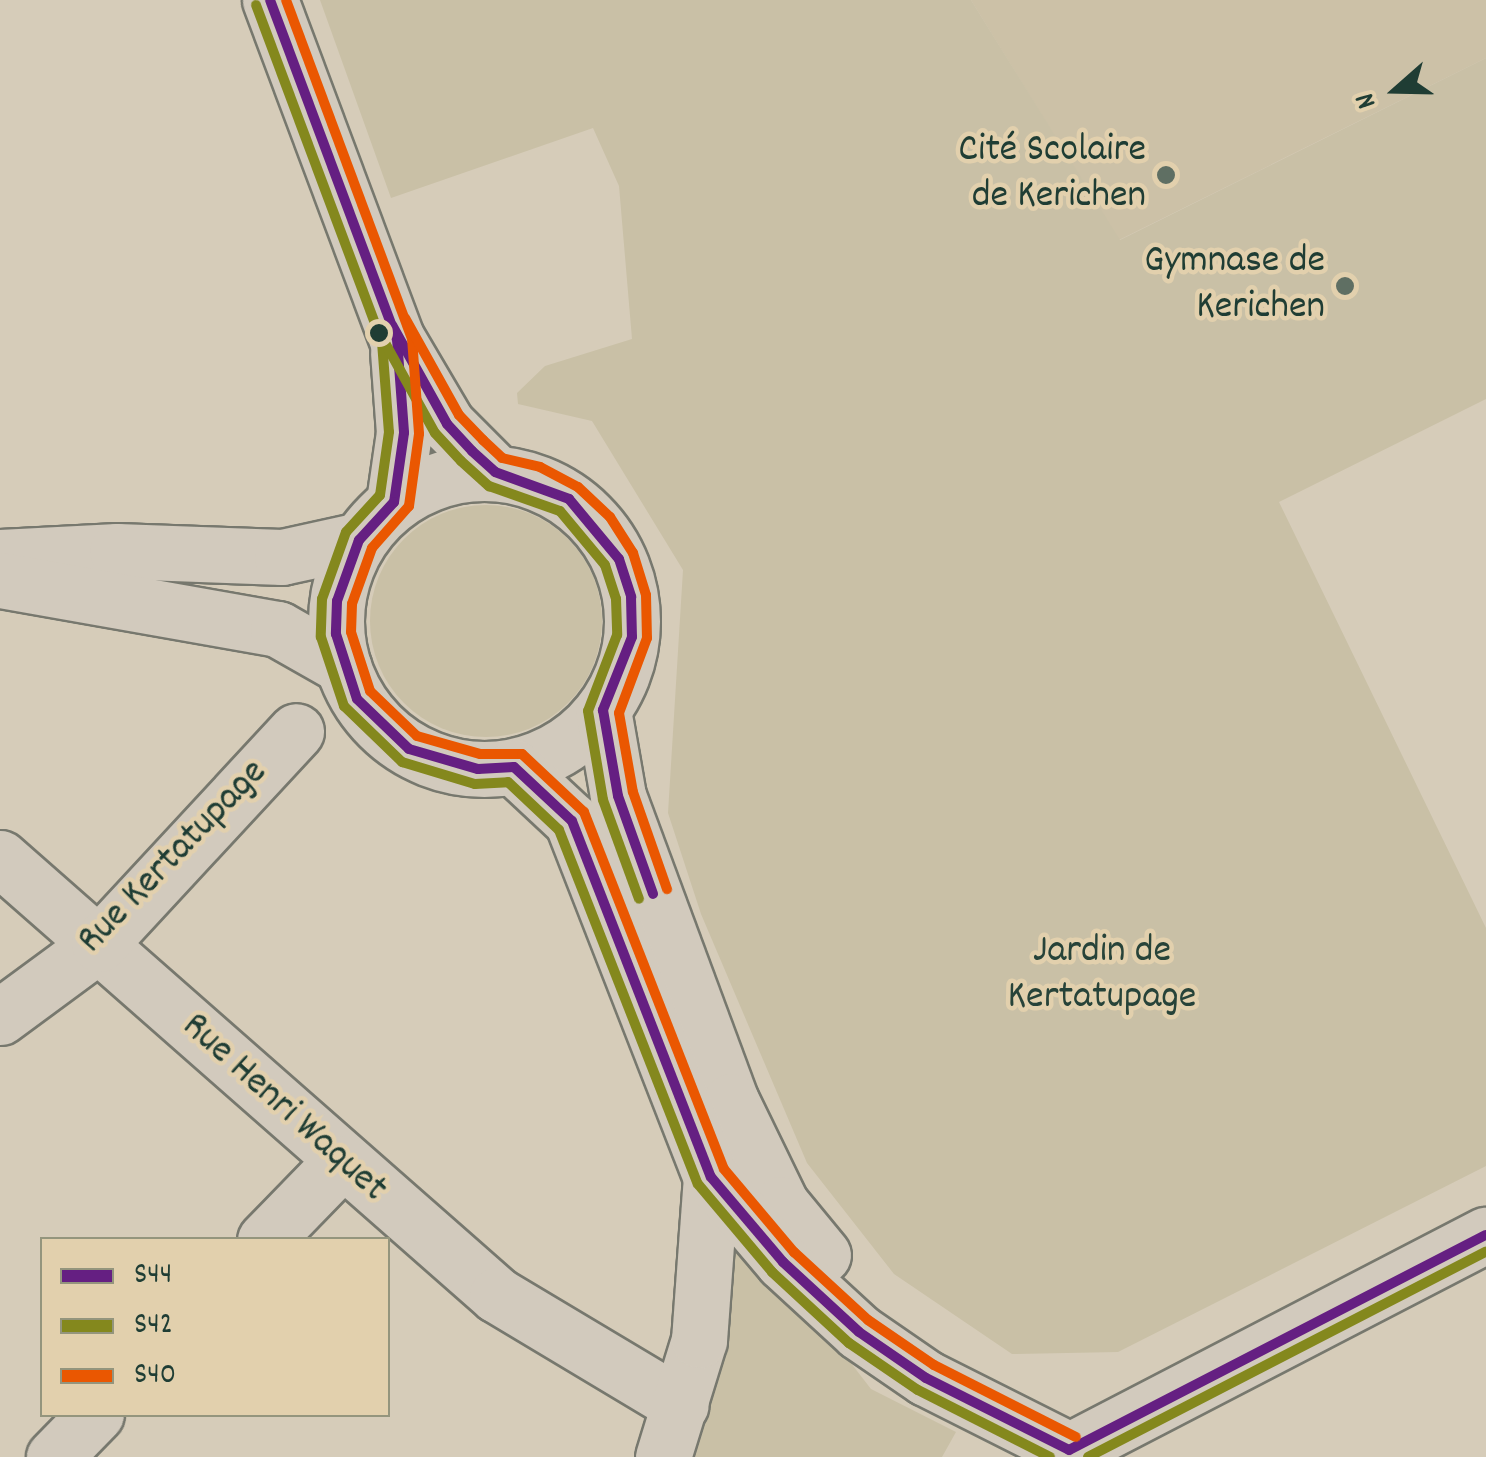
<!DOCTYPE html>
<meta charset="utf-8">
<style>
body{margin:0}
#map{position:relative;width:1486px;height:1457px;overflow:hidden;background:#d6ccb9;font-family:Dekko,sans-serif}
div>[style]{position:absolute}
.built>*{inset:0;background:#ccc1a7}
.green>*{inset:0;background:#c9c0a6}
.round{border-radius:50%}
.roads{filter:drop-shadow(2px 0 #77786e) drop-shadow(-2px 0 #77786e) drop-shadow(0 2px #77786e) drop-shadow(0 -2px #77786e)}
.minor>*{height:55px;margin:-27.5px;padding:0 27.5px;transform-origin:27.5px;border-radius:27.5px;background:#d2cabd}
.major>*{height:55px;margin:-27.5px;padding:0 27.5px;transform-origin:27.5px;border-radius:27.5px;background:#d2cabd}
.major>.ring{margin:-27.5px;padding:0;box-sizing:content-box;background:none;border:55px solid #d2cabd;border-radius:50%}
.bus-1>*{height:10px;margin:-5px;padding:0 5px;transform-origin:5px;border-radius:5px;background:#651f82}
.bus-2>*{height:10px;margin:-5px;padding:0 5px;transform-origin:5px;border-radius:5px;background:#84881d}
.bus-3>*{height:10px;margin:-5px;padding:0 5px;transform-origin:5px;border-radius:5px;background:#ea5701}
.dots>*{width:28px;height:28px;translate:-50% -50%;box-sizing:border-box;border:5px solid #e2d0ad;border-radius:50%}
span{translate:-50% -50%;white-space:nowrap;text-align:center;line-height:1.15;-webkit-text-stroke:9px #e2d0ad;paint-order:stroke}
.poi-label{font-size:40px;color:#1f3d34}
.right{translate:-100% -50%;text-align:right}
.street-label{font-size:40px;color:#1f3d34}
.park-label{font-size:40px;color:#274339}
.legend{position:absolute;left:40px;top:1237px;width:350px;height:180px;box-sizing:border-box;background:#e2d0ad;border:2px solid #94957d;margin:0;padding:12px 18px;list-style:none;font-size:30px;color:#1f3d34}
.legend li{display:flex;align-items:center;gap:20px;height:50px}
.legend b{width:50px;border:2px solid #94957d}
.north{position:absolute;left:1346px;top:40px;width:100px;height:100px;-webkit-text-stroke:8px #e2d0ad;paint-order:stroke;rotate:250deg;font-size:28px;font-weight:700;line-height:40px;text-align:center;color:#1f3d34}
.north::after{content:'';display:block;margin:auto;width:35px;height:45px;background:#1f3d34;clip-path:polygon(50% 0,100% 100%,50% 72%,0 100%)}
</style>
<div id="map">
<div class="built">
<i style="clip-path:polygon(971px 0,1486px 0,1486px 58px,1119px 240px)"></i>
</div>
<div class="green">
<i style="clip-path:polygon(320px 0,971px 0,1120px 240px,1486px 58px,1486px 399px,1279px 502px,1486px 928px,1486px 1166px,1118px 1352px,1012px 1354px,894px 1274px,807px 1163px,701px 914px,668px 813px,683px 570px,592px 421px,518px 404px,517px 393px,545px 366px,632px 339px,619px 186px,593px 128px,391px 198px)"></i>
<i class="round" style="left:370px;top:505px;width:232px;height:232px"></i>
<i style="clip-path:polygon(718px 1218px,799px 1296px,871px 1389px,956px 1432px,942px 1457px,689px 1457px)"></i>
</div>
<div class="roads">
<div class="minor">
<i style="left:270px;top:0;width:362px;rotate:69.5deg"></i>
<i style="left:397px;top:339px;width:99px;rotate:59.5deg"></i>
<i style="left:447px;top:424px;width:68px;rotate:45deg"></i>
<i style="left:394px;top:502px;width:70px;rotate:-81.8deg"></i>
<i style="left:404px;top:433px;width:81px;rotate:-94.2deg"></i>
<i style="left:0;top:858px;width:662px;rotate:41.32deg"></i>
<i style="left:497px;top:1295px;width:214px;rotate:30.9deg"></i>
<i style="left:0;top:1017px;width:123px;rotate:-36.4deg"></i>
<i style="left:99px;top:944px;width:290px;rotate:-47.2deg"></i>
<i style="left:265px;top:1240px;width:107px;rotate:-45.8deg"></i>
<i style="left:54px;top:1457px;width:60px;rotate:-45.7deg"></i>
<i style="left:663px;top:1457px;width:122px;rotate:-72.9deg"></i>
<i style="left:699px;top:1340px;width:163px;rotate:-85.8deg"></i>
</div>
<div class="major">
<i class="ring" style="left:336px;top:473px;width:241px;height:241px"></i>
<i style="left:0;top:557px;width:117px;rotate:-2.9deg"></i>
<i style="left:117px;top:551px;width:165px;rotate:2.1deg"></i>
<i style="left:282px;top:557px;width:79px;rotate:-12.4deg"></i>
<i style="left:0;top:580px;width:282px;rotate:10deg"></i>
<i style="left:278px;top:629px;width:75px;rotate:29.6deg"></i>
<i style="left:603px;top:710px;width:87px;rotate:80.1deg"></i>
<i style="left:618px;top:796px;width:325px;rotate:69.7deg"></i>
<i style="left:731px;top:1101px;width:114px;rotate:64.1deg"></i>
<i style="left:781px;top:1204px;width:66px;rotate:50.5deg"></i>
<i style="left:514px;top:767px;width:79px;rotate:43deg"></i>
<i style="left:572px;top:821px;width:382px;rotate:68.7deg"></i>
<i style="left:711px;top:1177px;width:111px;rotate:49.7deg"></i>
<i style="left:783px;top:1262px;width:103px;rotate:42.6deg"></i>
<i style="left:859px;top:1332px;width:81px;rotate:34.5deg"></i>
<i style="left:926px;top:1378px;width:160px;rotate:26.7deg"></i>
<i style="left:1057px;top:1457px;width:483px;rotate:-27.4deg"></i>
</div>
</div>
<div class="bus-1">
<i style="left:270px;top:0;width:362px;rotate:69.5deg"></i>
<i style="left:397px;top:339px;width:94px;rotate:85.7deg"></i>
<i style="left:404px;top:433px;width:70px;rotate:98.2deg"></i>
<i style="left:394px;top:502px;width:52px;rotate:132.6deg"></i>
<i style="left:359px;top:540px;width:65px;rotate:109.8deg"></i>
<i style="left:337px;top:601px;width:33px;rotate:92deg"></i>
<i style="left:336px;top:634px;width:68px;rotate:72.1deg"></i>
<i style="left:357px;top:699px;width:72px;rotate:43.9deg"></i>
<i style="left:409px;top:749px;width:72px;rotate:16.2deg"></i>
<i style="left:478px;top:769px;width:36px;rotate:-3deg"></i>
<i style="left:514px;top:767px;width:79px;rotate:43deg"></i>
<i style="left:572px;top:821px;width:382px;rotate:68.7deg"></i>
<i style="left:711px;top:1177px;width:111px;rotate:49.7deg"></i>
<i style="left:783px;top:1262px;width:103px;rotate:42.6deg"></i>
<i style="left:859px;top:1332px;width:81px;rotate:34.5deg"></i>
<i style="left:926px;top:1378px;width:160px;rotate:26.7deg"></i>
<i style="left:392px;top:325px;width:113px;rotate:60.9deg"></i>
<i style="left:447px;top:424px;width:37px;rotate:47deg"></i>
<i style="left:472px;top:451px;width:31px;rotate:42deg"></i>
<i style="left:495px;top:472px;width:79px;rotate:20deg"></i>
<i style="left:569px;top:499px;width:78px;rotate:50.2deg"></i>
<i style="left:619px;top:559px;width:40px;rotate:72deg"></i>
<i style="left:631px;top:597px;width:40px;rotate:88.6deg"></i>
<i style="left:632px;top:637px;width:79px;rotate:111.7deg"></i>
<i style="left:603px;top:710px;width:87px;rotate:80.1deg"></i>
<i style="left:618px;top:796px;width:104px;rotate:70.3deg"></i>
<i style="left:1069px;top:1450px;width:469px;rotate:-27.3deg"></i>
</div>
<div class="bus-2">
<i style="left:256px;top:5px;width:360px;rotate:69.5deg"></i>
<i style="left:382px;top:342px;width:90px;rotate:85.6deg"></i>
<i style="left:389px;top:432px;width:64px;rotate:98.1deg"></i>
<i style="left:380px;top:495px;width:50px;rotate:132.6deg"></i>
<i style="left:346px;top:532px;width:71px;rotate:109.7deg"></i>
<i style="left:322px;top:599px;width:38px;rotate:92deg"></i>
<i style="left:321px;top:637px;width:73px;rotate:71.6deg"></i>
<i style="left:344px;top:706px;width:81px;rotate:44deg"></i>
<i style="left:402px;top:762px;width:76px;rotate:16.8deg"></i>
<i style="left:475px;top:784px;width:33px;rotate:-3deg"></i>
<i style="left:508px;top:782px;width:70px;rotate:43.3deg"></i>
<i style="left:559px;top:830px;width:380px;rotate:68.6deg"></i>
<i style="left:698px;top:1184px;width:115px;rotate:49.9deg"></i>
<i style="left:772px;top:1272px;width:105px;rotate:42.7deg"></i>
<i style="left:849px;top:1343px;width:83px;rotate:34.3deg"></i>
<i style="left:918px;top:1390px;width:148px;rotate:26.9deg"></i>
<i style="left:379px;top:332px;width:115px;rotate:61deg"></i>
<i style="left:435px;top:433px;width:38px;rotate:47deg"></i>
<i style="left:461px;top:461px;width:38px;rotate:42deg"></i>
<i style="left:489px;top:486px;width:75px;rotate:19.4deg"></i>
<i style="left:560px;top:511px;width:70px;rotate:50.2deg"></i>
<i style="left:605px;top:565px;width:36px;rotate:72deg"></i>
<i style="left:616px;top:599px;width:36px;rotate:88deg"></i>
<i style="left:617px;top:635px;width:81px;rotate:110.9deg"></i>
<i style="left:588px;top:711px;width:90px;rotate:80.4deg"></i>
<i style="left:603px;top:800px;width:105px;rotate:70deg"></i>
<i style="left:1088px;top:1457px;width:448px;rotate:-27.3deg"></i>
</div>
<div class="bus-3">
<i style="left:286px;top:0;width:361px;rotate:69.6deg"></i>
<i style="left:412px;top:338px;width:96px;rotate:85.8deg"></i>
<i style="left:419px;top:434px;width:73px;rotate:97.9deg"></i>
<i style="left:409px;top:506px;width:56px;rotate:131.4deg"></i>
<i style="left:372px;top:548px;width:59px;rotate:109.7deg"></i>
<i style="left:352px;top:604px;width:28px;rotate:92deg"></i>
<i style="left:351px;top:632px;width:62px;rotate:72.1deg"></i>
<i style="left:370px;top:691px;width:65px;rotate:43.8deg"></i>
<i style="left:417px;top:736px;width:66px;rotate:15.9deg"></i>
<i style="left:480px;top:754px;width:42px"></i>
<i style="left:522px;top:754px;width:85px;rotate:43.1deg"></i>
<i style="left:584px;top:812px;width:383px;rotate:68.6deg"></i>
<i style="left:724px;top:1169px;width:109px;rotate:49.9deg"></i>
<i style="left:794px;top:1252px;width:100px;rotate:42.6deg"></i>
<i style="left:868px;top:1320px;width:80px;rotate:34.3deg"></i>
<i style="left:934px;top:1365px;width:159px;rotate:26.9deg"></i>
<i style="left:405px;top:318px;width:111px;rotate:60.9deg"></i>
<i style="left:459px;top:415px;width:35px;rotate:46deg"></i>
<i style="left:483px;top:440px;width:26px;rotate:43deg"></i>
<i style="left:502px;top:458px;width:39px;rotate:13deg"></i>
<i style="left:540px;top:467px;width:43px;rotate:27.8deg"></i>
<i style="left:578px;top:487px;width:44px;rotate:43.2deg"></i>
<i style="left:610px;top:517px;width:43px;rotate:57.4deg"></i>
<i style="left:633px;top:553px;width:44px;rotate:72.8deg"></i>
<i style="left:646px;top:595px;width:43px;rotate:88.7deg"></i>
<i style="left:647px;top:638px;width:80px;rotate:110.5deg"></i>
<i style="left:619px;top:713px;width:80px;rotate:80deg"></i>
<i style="left:633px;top:792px;width:103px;rotate:70.7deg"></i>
</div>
<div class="dots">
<i style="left:1166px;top:175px;background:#5f6f63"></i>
<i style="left:1345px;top:286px;background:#5f6f63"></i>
<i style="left:379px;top:333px;background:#1f3d34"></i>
</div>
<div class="poi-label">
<span class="right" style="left:1146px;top:175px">Cité Scolaire<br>de Kerichen</span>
<span class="right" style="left:1325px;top:286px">Gymnase de<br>Kerichen</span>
</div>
<div class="street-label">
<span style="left:174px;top:858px;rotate:-46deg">Rue Kertatupage</span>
<span style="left:283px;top:1109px;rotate:42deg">Rue Henri Waquet</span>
</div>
<div class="park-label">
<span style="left:1102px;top:976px">Jardin de<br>Kertatupage</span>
</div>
<ul class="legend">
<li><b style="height:12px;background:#651f82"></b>S44</li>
<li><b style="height:12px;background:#84881d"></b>S42</li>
<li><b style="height:12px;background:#ea5701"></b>S40</li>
</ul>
<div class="north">N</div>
</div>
